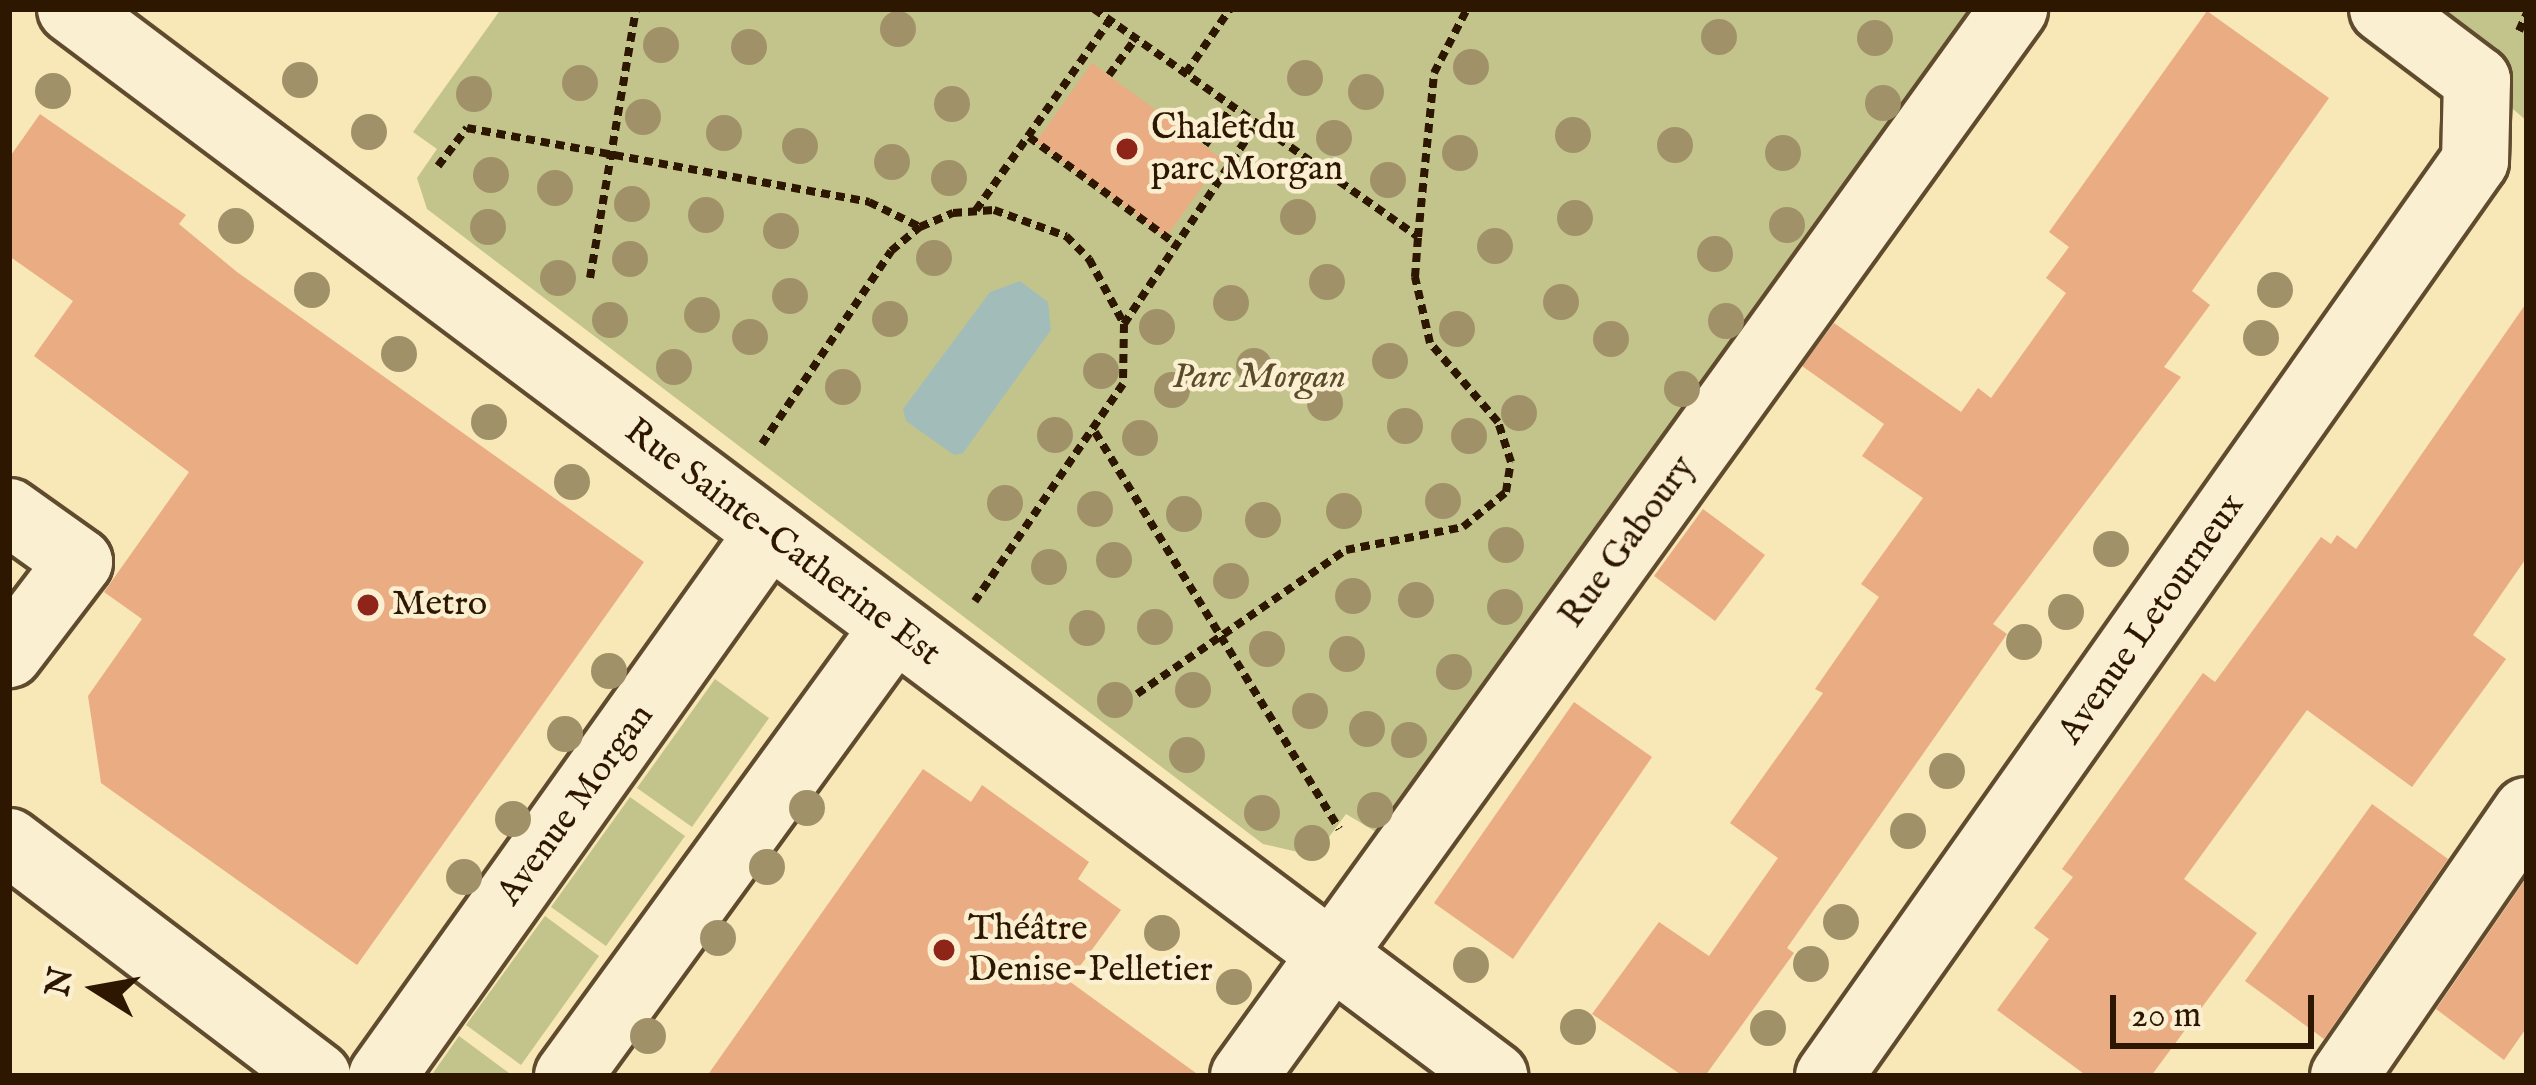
<!DOCTYPE html>
<meta charset="utf-8">
<style>
body{margin:0}
#map{position:relative;width:2536px;height:1085px;overflow:hidden;background:#f8e7b7;font-family:"IM FELL English",serif}
div>[style]{position:absolute}
.green>*{inset:0;background:#c2c48b}
.water>*{inset:0;background:#a2bdb9}
.building>*{inset:0;background:#eaac83}
.path>*{height:8px;margin-top:-4px;transform-origin:0;background:repeating-linear-gradient(90deg,#2e1700 0 9px,transparent 0 15px)}
.roads{filter:drop-shadow(3px 0 #604b2e) drop-shadow(-3px 0 #604b2e) drop-shadow(0 3px #604b2e) drop-shadow(0 -3px #604b2e)}
.minor>*{height:66px;margin:-33px;padding:0 33px;transform-origin:33px;border-radius:33px;background:#faefd0}
.trees>*{width:36px;height:36px;margin:-18px;border-radius:50%;background:#a19169}
.dots>*{width:33px;height:33px;translate:-50% -50%;box-sizing:border-box;border:6px solid #faefd0;border-radius:50%}
span{translate:-50% -50%;white-space:nowrap;text-align:center;line-height:1.15;-webkit-text-stroke:9px #faefd0;paint-order:stroke}
.poi-label{font-size:36px;color:#2e1700}
.left{translate:0 -50%;text-align:left}
.park-label{font-size:36px;color:#5a4b2a;font-style:italic}
.street-label{font-size:36px;color:#2e1700}
.frame{position:absolute;inset:0;border:12px solid #2e1700;pointer-events:none}
.north{position:absolute;left:36px;top:929px;width:120px;height:120px;-webkit-text-stroke:9px #faefd0;paint-order:stroke;rotate:281deg;font-size:33px;font-weight:700;line-height:48px;text-align:center;color:#2e1700}
.north::after{content:'';display:block;margin:auto;width:42px;height:54px;background:#2e1700;clip-path:polygon(50% 0,100% 100%,50% 72%,0 100%)}
.scale{position:absolute;left:2110px;top:995px;width:204px;height:54px;box-sizing:border-box;border:6px solid #2e1700;border-top:0;padding-left:15px;font-size:36px;line-height:42px;white-space:nowrap;color:#2e1700;-webkit-text-stroke:9px #faefd0;paint-order:stroke}
</style>
<div id="map">
<div class="green">
<i style="clip-path:polygon(501px 9px,1971px 9px,1388px 839px,1346px 814px,1315px 856px,1263px 844px,427px 209px,417px 178px,437px 149px,413px 132px)"></i>
<i style="clip-path:polygon(2395px 9px,2527px 9px,2527px 121px,2447px 53px)"></i>
<i style="clip-path:polygon(715px 679px,769px 718px,692px 827px,637px 788px)"></i>
<i style="clip-path:polygon(630px 797px,685px 836px,606px 946px,551px 907px)"></i>
<i style="clip-path:polygon(545px 916px,599px 956px,521px 1065px,466px 1025px)"></i>
<i style="clip-path:polygon(459px 1036px,513px 1076px,431px 1076px)"></i>
</div>
<div class="water">
<i style="clip-path:polygon(1020px 281px,1048px 302px,1051px 330px,963px 453px,954px 455px,906px 421px,903px 409px,990px 292px)"></i>
</div>
<div class="building">
<i style="clip-path:polygon(2207px 11px,2329px 98px,2192px 291px,2210px 305px,2164px 367px,2181px 377px,1993px 624px,2007px 634px,1787px 948px,1794px 953px,1705px 1076px,1683px 1076px,1592px 1014px,1659px 922px,1709px 956px,1778px 858px,1730px 823px,1823px 693px,1815px 689px,1879px 597px,1861px 584px,1923px 498px,1862px 456px,1884px 424px,1802px 366px,1834px 323px,1961px 412px,1978px 388px,1991px 398px,2066px 293px,2046px 278px,2069px 247px,2049px 232px)"></i>
<i style="clip-path:polygon(1092px 63px,1222px 159px,1166px 237px,1036px 142px)"></i>
<i style="clip-path:polygon(40px 114px,186px 215px,179px 224px,237px 272px,644px 562px,357px 965px,101px 783px,88px 696px,142px 619px,104px 592px,189px 472px,34px 356px,73px 301px,9px 256px,9px 158px)"></i>
<i style="clip-path:polygon(2527px 302px,2527px 557px,2473px 635px,2506px 659px,2412px 787px,2307px 710px,2184px 879px,2257px 933px,2151px 1076px,2087px 1076px,1997px 1010px,2049px 939px,2034px 928px,2073px 877px,2062px 869px,2203px 673px,2215px 682px,2321px 537px,2331px 544px,2337px 535px,2356px 549px)"></i>
<i style="clip-path:polygon(1703px 509px,1765px 555px,1715px 621px,1654px 576px)"></i>
<i style="clip-path:polygon(1574px 702px,1652px 757px,1513px 959px,1434px 903px)"></i>
<i style="clip-path:polygon(923px 769px,971px 802px,982px 785px,1089px 862px,1078px 879px,1121px 910px,1069px 981px,1200px 1076px,707px 1076px)"></i>
<i style="clip-path:polygon(2372px 804px,2448px 859px,2324px 1039px,2245px 981px)"></i>
<i style="clip-path:polygon(2527px 877px,2527px 1027px,2504px 1060px,2436px 1009px)"></i>
</div>
<div class="path">
<i style="left:1094px;top:9px;width:396px;rotate:35.1deg"></i>
<i style="left:1418px;top:237px;width:165px;rotate:-84.4deg"></i>
<i style="left:1434px;top:73px;width:72px;rotate:-62.7deg"></i>
<i style="left:2519px;top:31px;width:20px;rotate:-66deg"></i>
<i style="left:1186px;top:73px;width:78px;rotate:-55.5deg"></i>
<i style="left:1109px;top:75px;width:46px;rotate:-53.9deg"></i>
<i style="left:1029px;top:137px;width:183px;rotate:36.1deg"></i>
<i style="left:1205px;top:145px;width:48px;rotate:-54.3deg"></i>
<i style="left:438px;top:166px;width:48px;rotate:-52.7deg"></i>
<i style="left:467px;top:128px;width:409px;rotate:10.4deg"></i>
<i style="left:869px;top:202px;width:57px;rotate:26.1deg"></i>
<i style="left:976px;top:210px;width:232px;rotate:-54.8deg"></i>
<i style="left:590px;top:278px;width:273px;rotate:-80.3deg"></i>
<i style="left:1124px;top:324px;width:241px;rotate:-56.5deg"></i>
<i style="left:1095px;top:432px;width:466px;rotate:58.4deg"></i>
<i style="left:762px;top:444px;width:232px;rotate:-56.2deg"></i>
<i style="left:891px;top:251px;width:38px;rotate:-40deg"></i>
<i style="left:920px;top:227px;width:36px;rotate:-23deg"></i>
<i style="left:953px;top:213px;width:41px;rotate:-4.2deg"></i>
<i style="left:994px;top:210px;width:77px;rotate:19.9deg"></i>
<i style="left:1066px;top:236px;width:33px;rotate:45deg"></i>
<i style="left:1089px;top:259px;width:74px;rotate:61.7deg"></i>
<i style="left:1124px;top:324px;width:60px;rotate:91deg"></i>
<i style="left:1123px;top:384px;width:263px;rotate:124.3deg"></i>
<i style="left:1137px;top:694px;width:254px;rotate:-34.6deg"></i>
<i style="left:1346px;top:550px;width:119px;rotate:-11.1deg"></i>
<i style="left:1463px;top:527px;width:55px;rotate:-39.1deg"></i>
<i style="left:1506px;top:492px;width:30px;rotate:-81deg"></i>
<i style="left:1511px;top:462px;width:42px;rotate:-108deg"></i>
<i style="left:1498px;top:422px;width:104px;rotate:-130.7deg"></i>
<i style="left:1430px;top:343px;width:68px;rotate:-102.8deg"></i>
<i style="left:1415px;top:277px;width:40px;rotate:-85.7deg"></i>
</div>
<div class="roads">
<div class="minor">
<i style="left:71px;top:9px;width:1779px;rotate:36.86deg"></i>
<i style="left:2383px;top:9px;width:118px;rotate:37.1deg"></i>
<i style="left:2477px;top:80px;width:81px;rotate:91.4deg"></i>
<i style="left:9px;top:512px;width:86px;rotate:35.5deg"></i>
<i style="left:79px;top:562px;width:116px;rotate:127.3deg"></i>
<i style="left:9px;top:842px;width:387px;rotate:37.2deg"></i>
<i style="left:382px;top:1076px;width:667px;rotate:-54.52deg"></i>
<i style="left:568px;top:1076px;width:554px;rotate:-53.96deg"></i>
<i style="left:1244px;top:1076px;width:1316px;rotate:-54.18deg"></i>
<i style="left:1829px;top:1076px;width:1120px;rotate:-54.78deg"></i>
<i style="left:2344px;top:1076px;width:322px;rotate:-55.4deg"></i>
</div>
</div>
<div class="trees">
<i style="left:898px;top:29px"></i>
<i style="left:1719px;top:37px"></i>
<i style="left:1875px;top:38px"></i>
<i style="left:661px;top:45px"></i>
<i style="left:749px;top:47px"></i>
<i style="left:1471px;top:67px"></i>
<i style="left:1305px;top:78px"></i>
<i style="left:300px;top:80px"></i>
<i style="left:580px;top:83px"></i>
<i style="left:53px;top:91px"></i>
<i style="left:1366px;top:92px"></i>
<i style="left:474px;top:94px"></i>
<i style="left:1883px;top:103px"></i>
<i style="left:952px;top:104px"></i>
<i style="left:643px;top:117px"></i>
<i style="left:369px;top:132px"></i>
<i style="left:724px;top:133px"></i>
<i style="left:1573px;top:135px"></i>
<i style="left:1334px;top:138px"></i>
<i style="left:1675px;top:145px"></i>
<i style="left:800px;top:146px"></i>
<i style="left:1460px;top:153px"></i>
<i style="left:1783px;top:153px"></i>
<i style="left:892px;top:162px"></i>
<i style="left:491px;top:175px"></i>
<i style="left:949px;top:178px"></i>
<i style="left:1388px;top:180px"></i>
<i style="left:555px;top:188px"></i>
<i style="left:632px;top:204px"></i>
<i style="left:706px;top:215px"></i>
<i style="left:1298px;top:217px"></i>
<i style="left:1575px;top:218px"></i>
<i style="left:1787px;top:225px"></i>
<i style="left:236px;top:226px"></i>
<i style="left:488px;top:227px"></i>
<i style="left:781px;top:231px"></i>
<i style="left:1495px;top:246px"></i>
<i style="left:1715px;top:254px"></i>
<i style="left:934px;top:258px"></i>
<i style="left:630px;top:259px"></i>
<i style="left:558px;top:278px"></i>
<i style="left:1327px;top:282px"></i>
<i style="left:312px;top:290px"></i>
<i style="left:2275px;top:290px"></i>
<i style="left:790px;top:296px"></i>
<i style="left:1561px;top:302px"></i>
<i style="left:1231px;top:303px"></i>
<i style="left:702px;top:315px"></i>
<i style="left:890px;top:319px"></i>
<i style="left:610px;top:320px"></i>
<i style="left:1726px;top:321px"></i>
<i style="left:1157px;top:327px"></i>
<i style="left:1457px;top:329px"></i>
<i style="left:750px;top:337px"></i>
<i style="left:2261px;top:338px"></i>
<i style="left:1611px;top:339px"></i>
<i style="left:399px;top:354px"></i>
<i style="left:1390px;top:361px"></i>
<i style="left:1254px;top:366px"></i>
<i style="left:674px;top:367px"></i>
<i style="left:1101px;top:371px"></i>
<i style="left:843px;top:387px"></i>
<i style="left:1682px;top:389px"></i>
<i style="left:1172px;top:390px"></i>
<i style="left:1325px;top:403px"></i>
<i style="left:1519px;top:413px"></i>
<i style="left:489px;top:422px"></i>
<i style="left:1405px;top:426px"></i>
<i style="left:1055px;top:435px"></i>
<i style="left:1469px;top:436px"></i>
<i style="left:1140px;top:438px"></i>
<i style="left:572px;top:482px"></i>
<i style="left:1443px;top:501px"></i>
<i style="left:1005px;top:503px"></i>
<i style="left:1095px;top:509px"></i>
<i style="left:1344px;top:511px"></i>
<i style="left:1184px;top:514px"></i>
<i style="left:1263px;top:520px"></i>
<i style="left:1506px;top:545px"></i>
<i style="left:2111px;top:549px"></i>
<i style="left:1114px;top:560px"></i>
<i style="left:1049px;top:567px"></i>
<i style="left:1231px;top:581px"></i>
<i style="left:1353px;top:596px"></i>
<i style="left:1416px;top:600px"></i>
<i style="left:1505px;top:607px"></i>
<i style="left:2066px;top:612px"></i>
<i style="left:1155px;top:627px"></i>
<i style="left:1087px;top:628px"></i>
<i style="left:2024px;top:642px"></i>
<i style="left:1267px;top:649px"></i>
<i style="left:1347px;top:654px"></i>
<i style="left:609px;top:671px"></i>
<i style="left:1454px;top:672px"></i>
<i style="left:1193px;top:690px"></i>
<i style="left:1115px;top:700px"></i>
<i style="left:1310px;top:711px"></i>
<i style="left:1367px;top:729px"></i>
<i style="left:565px;top:734px"></i>
<i style="left:1409px;top:740px"></i>
<i style="left:1187px;top:755px"></i>
<i style="left:1947px;top:771px"></i>
<i style="left:807px;top:808px"></i>
<i style="left:1375px;top:810px"></i>
<i style="left:1262px;top:813px"></i>
<i style="left:513px;top:819px"></i>
<i style="left:1908px;top:831px"></i>
<i style="left:1312px;top:843px"></i>
<i style="left:767px;top:867px"></i>
<i style="left:464px;top:877px"></i>
<i style="left:1841px;top:922px"></i>
<i style="left:1162px;top:933px"></i>
<i style="left:718px;top:938px"></i>
<i style="left:1811px;top:964px"></i>
<i style="left:1471px;top:965px"></i>
<i style="left:1234px;top:987px"></i>
<i style="left:1578px;top:1027px"></i>
<i style="left:1768px;top:1028px"></i>
<i style="left:648px;top:1036px"></i>
</div>
<div class="dots">
<i style="left:1127px;top:149px;background:#8f2418"></i>
<i style="left:368px;top:605px;background:#8f2418"></i>
<i style="left:944px;top:950px;background:#8f2418"></i>
</div>
<div class="poi-label">
<span class="left" style="left:1151px;top:149px">Chalet du<br>parc Morgan</span>
<span class="left" style="left:392px;top:605px">Metro</span>
<span class="left" style="left:968px;top:950px">Théâtre<br>Denise-Pelletier</span>
</div>
<div class="park-label">
<span style="left:1259px;top:378px">Parc Morgan</span>
</div>
<div class="street-label">
<span style="left:1628px;top:542px;rotate:-54deg">Rue Gaboury</span>
<span style="left:782px;top:543px;rotate:37deg">Rue Sainte-Catherine Est</span>
<span style="left:2152px;top:619px;rotate:-55deg">Avenue Letourneux</span>
<span style="left:576px;top:805px;rotate:-54deg">Avenue Morgan</span>
</div>
<div class="frame"></div>
<div class="north">N</div>
<div class="scale">20 m</div>
</div>
